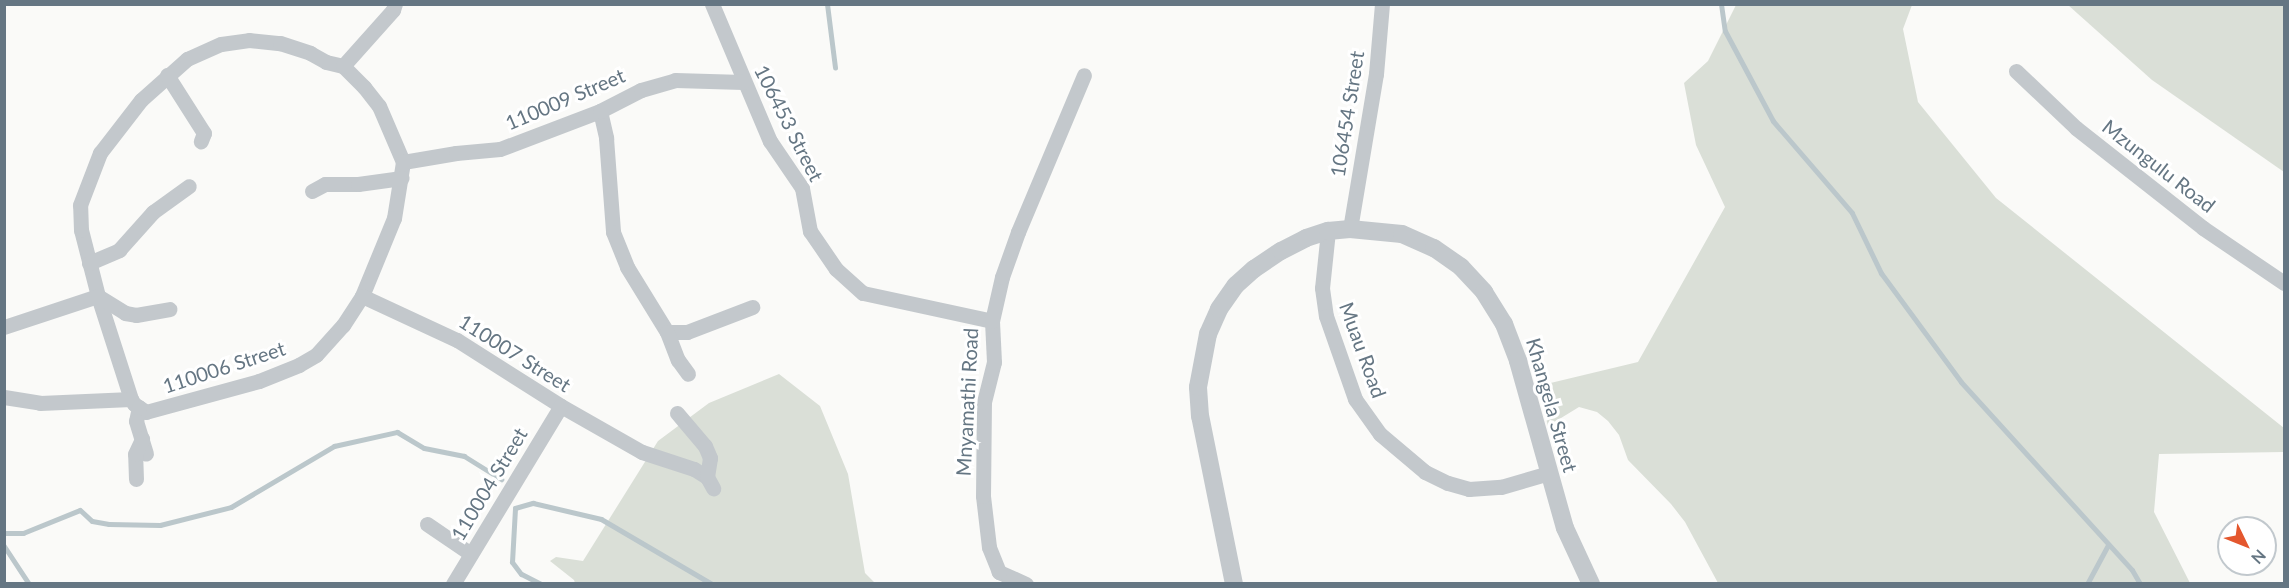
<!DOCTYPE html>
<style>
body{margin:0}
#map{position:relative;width:2289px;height:588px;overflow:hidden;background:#fafaf8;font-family:Lato,sans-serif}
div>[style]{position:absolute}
.green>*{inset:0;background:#dadfd7}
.stream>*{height:5px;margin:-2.5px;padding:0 2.5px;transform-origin:2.5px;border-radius:2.5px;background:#bbc7cb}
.minor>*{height:15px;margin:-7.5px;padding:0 7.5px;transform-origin:7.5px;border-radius:7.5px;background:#c3c8cc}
.tertiary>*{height:18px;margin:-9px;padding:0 9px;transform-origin:9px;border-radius:9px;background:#c3c8cc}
span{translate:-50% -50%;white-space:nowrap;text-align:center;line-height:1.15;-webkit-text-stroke:6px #fff;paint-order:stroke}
.street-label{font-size:20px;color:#657683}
.frame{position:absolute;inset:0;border:6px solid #657683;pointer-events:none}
.north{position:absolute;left:2217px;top:516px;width:60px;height:60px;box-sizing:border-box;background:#fff;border:2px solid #c1c8cd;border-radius:50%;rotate:133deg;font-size:16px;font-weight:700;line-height:24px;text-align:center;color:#657683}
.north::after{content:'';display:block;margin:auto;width:21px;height:27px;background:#e4572e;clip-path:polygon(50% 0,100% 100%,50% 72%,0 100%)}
</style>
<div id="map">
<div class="green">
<i style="clip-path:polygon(1736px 5px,1912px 5px,1903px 29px,1918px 102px,1996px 198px,2284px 428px,2284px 452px,2159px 454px,2154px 512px,2190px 583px,1718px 583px,1685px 522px,1671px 504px,1628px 460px,1619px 435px,1608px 421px,1597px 412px,1579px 407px,1548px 426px,1538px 386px,1638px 362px,1725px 207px,1696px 145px,1684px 83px,1708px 61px)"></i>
<i style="clip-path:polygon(2068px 5px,2284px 5px,2284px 172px,2152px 80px)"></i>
<i style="clip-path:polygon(779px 374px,820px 406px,848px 474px,865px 573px,875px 583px,575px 583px,574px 580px,550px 561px,556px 557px,583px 561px,658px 441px,709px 403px)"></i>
</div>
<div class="stream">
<i style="left:827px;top:4px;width:64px;rotate:82.8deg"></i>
<i style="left:1721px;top:4px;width:27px;rotate:82deg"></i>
<i style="left:1725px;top:31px;width:102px;rotate:61.9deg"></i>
<i style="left:1773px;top:121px;width:121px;rotate:49.3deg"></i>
<i style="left:1852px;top:213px;width:67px;rotate:64.2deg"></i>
<i style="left:1881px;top:273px;width:135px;rotate:53.7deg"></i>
<i style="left:1961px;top:382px;width:254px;rotate:47.7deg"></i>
<i style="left:2132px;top:570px;width:16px;rotate:60deg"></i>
<i style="left:4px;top:533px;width:19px"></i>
<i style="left:23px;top:533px;width:61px;rotate:-22deg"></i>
<i style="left:80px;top:510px;width:16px;rotate:43deg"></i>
<i style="left:92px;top:521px;width:17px;rotate:10deg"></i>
<i style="left:109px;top:524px;width:51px;rotate:1.1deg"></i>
<i style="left:160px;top:525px;width:73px;rotate:-14.2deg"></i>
<i style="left:231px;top:507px;width:120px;rotate:-30.6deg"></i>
<i style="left:334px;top:446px;width:65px;rotate:-12.5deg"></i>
<i style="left:397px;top:432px;width:31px;rotate:31deg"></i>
<i style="left:424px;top:448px;width:41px;rotate:11.3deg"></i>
<i style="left:464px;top:456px;width:44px;rotate:31.9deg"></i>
<i style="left:4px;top:546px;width:45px;rotate:56.7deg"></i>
<i style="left:541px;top:584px;width:22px;rotate:-153deg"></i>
<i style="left:521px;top:574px;width:15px;rotate:-127deg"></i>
<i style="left:512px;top:562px;width:54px;rotate:-86.8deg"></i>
<i style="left:515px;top:508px;width:19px;rotate:-16deg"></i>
<i style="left:533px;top:503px;width:70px;rotate:13.2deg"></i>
<i style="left:601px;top:519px;width:129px;rotate:30.4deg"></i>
<i style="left:2087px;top:584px;width:44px;rotate:-61.7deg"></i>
</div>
<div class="minor">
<i style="left:712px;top:4px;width:149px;rotate:67.1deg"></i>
<i style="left:770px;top:141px;width:57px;rotate:55.8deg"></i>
<i style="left:802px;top:188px;width:44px;rotate:79.5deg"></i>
<i style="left:810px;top:231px;width:46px;rotate:55.6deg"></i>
<i style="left:836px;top:269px;width:36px;rotate:42deg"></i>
<i style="left:863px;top:293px;width:132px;rotate:12.2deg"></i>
<i style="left:249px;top:40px;width:31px;rotate:6deg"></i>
<i style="left:280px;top:43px;width:32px;rotate:18deg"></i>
<i style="left:310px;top:53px;width:18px;rotate:29deg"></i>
<i style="left:326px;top:62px;width:17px;rotate:13deg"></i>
<i style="left:343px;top:66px;width:30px;rotate:45deg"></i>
<i style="left:364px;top:87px;width:24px;rotate:52deg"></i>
<i style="left:379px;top:106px;width:61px;rotate:66.8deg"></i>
<i style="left:403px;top:162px;width:57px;rotate:99.1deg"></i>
<i style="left:394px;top:218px;width:84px;rotate:112.3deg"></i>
<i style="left:362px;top:296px;width:35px;rotate:123deg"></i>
<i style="left:343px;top:325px;width:40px;rotate:132deg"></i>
<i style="left:316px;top:355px;width:20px;rotate:150deg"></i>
<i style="left:299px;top:365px;width:43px;rotate:158.2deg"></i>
<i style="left:259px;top:381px;width:117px;rotate:164.7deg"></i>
<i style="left:146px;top:412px;width:14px;rotate:-146deg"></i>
<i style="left:134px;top:404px;width:6px;rotate:-121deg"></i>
<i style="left:131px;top:399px;width:108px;rotate:-107.8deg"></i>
<i style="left:98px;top:296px;width:68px;rotate:-104.4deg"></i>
<i style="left:81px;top:230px;width:25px;rotate:-92deg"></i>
<i style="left:80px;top:205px;width:56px;rotate:-69deg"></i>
<i style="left:100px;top:153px;width:67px;rotate:-52.3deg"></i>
<i style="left:141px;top:100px;width:62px;rotate:-41.7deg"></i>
<i style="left:187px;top:59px;width:37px;rotate:-24deg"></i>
<i style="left:221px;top:44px;width:28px;rotate:-8deg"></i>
<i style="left:343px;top:66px;width:75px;rotate:-48.2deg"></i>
<i style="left:393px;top:10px;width:6px;rotate:-72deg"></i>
<i style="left:2016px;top:71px;width:83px;rotate:43.5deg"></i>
<i style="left:2076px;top:128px;width:162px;rotate:38.2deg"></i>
<i style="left:2203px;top:228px;width:98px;rotate:34.2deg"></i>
<i style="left:167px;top:75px;width:69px;rotate:57.5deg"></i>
<i style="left:204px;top:133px;width:9px;rotate:111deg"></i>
<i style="left:600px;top:111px;width:28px;rotate:77deg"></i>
<i style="left:606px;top:138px;width:94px;rotate:85.7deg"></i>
<i style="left:613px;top:232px;width:38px;rotate:68deg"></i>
<i style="left:627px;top:267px;width:76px;rotate:58.4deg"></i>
<i style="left:667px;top:332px;width:20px"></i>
<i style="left:687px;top:332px;width:70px;rotate:-21deg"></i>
<i style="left:403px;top:162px;width:54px;rotate:-9.6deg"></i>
<i style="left:456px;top:153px;width:44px;rotate:-5.2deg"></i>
<i style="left:500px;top:149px;width:107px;rotate:-20.8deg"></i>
<i style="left:600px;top:111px;width:46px;rotate:-27.1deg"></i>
<i style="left:641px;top:90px;width:35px;rotate:-16deg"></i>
<i style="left:675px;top:80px;width:68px;rotate:1.7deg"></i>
<i style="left:312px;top:191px;width:15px;rotate:-28deg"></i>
<i style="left:325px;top:184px;width:33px"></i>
<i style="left:358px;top:184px;width:44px;rotate:-7.8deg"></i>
<i style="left:1350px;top:229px;width:157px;rotate:-80.5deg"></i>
<i style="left:1376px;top:74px;width:70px;rotate:-85.1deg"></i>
<i style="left:1328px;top:231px;width:57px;rotate:96deg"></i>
<i style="left:1322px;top:288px;width:28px;rotate:82deg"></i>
<i style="left:1326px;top:316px;width:88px;rotate:70.7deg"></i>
<i style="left:1355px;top:399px;width:43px;rotate:54.5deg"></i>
<i style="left:1380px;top:434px;width:59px;rotate:40.2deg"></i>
<i style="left:1425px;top:472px;width:25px;rotate:26deg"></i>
<i style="left:1448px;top:483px;width:22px;rotate:16deg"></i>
<i style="left:1469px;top:489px;width:32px;rotate:-4deg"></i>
<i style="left:1501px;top:487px;width:50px;rotate:-16.3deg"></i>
<i style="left:89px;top:263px;width:33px;rotate:-23deg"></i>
<i style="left:119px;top:250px;width:51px;rotate:-48.2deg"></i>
<i style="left:153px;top:212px;width:44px;rotate:-35.8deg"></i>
<i style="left:362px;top:296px;width:105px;rotate:24.9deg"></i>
<i style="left:457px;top:340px;width:123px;rotate:32.4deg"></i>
<i style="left:561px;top:406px;width:93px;rotate:29.6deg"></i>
<i style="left:642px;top:452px;width:55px;rotate:18.1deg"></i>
<i style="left:694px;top:469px;width:15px;rotate:32deg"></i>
<i style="left:707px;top:477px;width:13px;rotate:61deg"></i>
<i style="left:4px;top:327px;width:99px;rotate:-18.3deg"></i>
<i style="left:98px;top:296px;width:32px;rotate:32deg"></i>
<i style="left:125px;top:313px;width:11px;rotate:10deg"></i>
<i style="left:136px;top:315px;width:34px;rotate:-10deg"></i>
<i style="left:667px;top:332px;width:30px;rotate:69deg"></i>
<i style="left:678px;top:360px;width:17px;rotate:54deg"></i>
<i style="left:4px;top:397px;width:36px;rotate:9deg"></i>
<i style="left:40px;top:403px;width:91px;rotate:-2.5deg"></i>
<i style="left:139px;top:407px;width:14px;rotate:102deg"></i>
<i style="left:136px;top:421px;width:34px;rotate:73deg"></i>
<i style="left:677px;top:413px;width:43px;rotate:49.7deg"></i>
<i style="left:705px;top:446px;width:13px;rotate:67deg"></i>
<i style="left:710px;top:458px;width:19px;rotate:99deg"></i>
<i style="left:136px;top:479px;width:25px;rotate:-92deg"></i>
<i style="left:135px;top:454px;width:17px;rotate:-65deg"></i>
<i style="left:427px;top:524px;width:53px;rotate:34.3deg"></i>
<i style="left:453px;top:584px;width:208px;rotate:-58.8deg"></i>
<i style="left:1026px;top:584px;width:30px;rotate:-156deg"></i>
<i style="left:999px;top:572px;width:27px;rotate:-112deg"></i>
<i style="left:989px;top:547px;width:51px;rotate:-96.7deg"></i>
<i style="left:983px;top:496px;width:94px;rotate:-89.4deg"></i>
<i style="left:984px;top:402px;width:41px;rotate:-76deg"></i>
<i style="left:994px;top:362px;width:41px;rotate:-92.8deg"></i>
<i style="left:992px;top:321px;width:45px;rotate:-77.2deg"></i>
<i style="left:1002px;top:277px;width:48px;rotate:-70.4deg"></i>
<i style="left:1018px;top:232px;width:170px;rotate:-67.2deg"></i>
</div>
<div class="tertiary">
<i style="left:1234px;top:584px;width:171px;rotate:-101.4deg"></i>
<i style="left:1200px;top:416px;width:29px;rotate:-94deg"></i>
<i style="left:1198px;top:387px;width:54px;rotate:-79.3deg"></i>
<i style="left:1208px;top:334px;width:27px;rotate:-66deg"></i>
<i style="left:1219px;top:309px;width:29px;rotate:-55deg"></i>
<i style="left:1236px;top:285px;width:24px;rotate:-42deg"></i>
<i style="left:1254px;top:269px;width:32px;rotate:-34deg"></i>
<i style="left:1281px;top:251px;width:28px;rotate:-27deg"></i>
<i style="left:1306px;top:238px;width:23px;rotate:-18deg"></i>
<i style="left:1328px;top:231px;width:22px;rotate:-5deg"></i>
<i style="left:1350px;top:229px;width:52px;rotate:5.5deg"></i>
<i style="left:1402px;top:234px;width:35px;rotate:24deg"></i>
<i style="left:1434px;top:248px;width:33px;rotate:35deg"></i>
<i style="left:1461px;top:267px;width:34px;rotate:47deg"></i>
<i style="left:1484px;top:292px;width:38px;rotate:58deg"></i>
<i style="left:1504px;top:324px;width:40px;rotate:69deg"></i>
<i style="left:1518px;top:361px;width:173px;rotate:74.3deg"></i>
<i style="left:1565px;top:528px;width:62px;rotate:65.1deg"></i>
</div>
<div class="street-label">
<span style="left:565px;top:99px;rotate:-23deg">110009 Street</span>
<span style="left:1347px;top:114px;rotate:-81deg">106454 Street</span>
<span style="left:789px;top:123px;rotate:63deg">106453 Street</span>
<span style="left:2159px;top:166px;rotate:38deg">Mzungulu Road</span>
<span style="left:1363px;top:350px;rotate:70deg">Muau Road</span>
<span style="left:515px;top:353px;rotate:32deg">110007 Street</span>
<span style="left:224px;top:367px;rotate:-18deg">110006 Street</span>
<span style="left:967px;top:402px;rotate:-87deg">Mnyamathi Road</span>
<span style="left:1552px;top:405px;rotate:74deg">Khangela Street</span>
<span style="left:489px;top:484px;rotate:-59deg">110004 Street</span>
</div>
<div class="frame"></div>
<div class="north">N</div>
</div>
